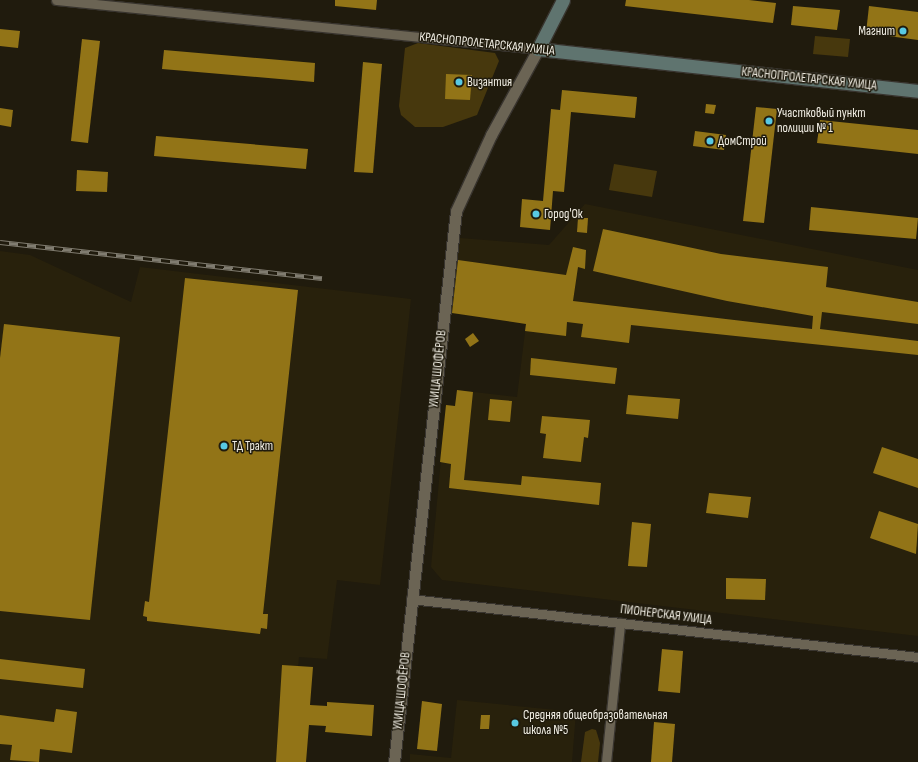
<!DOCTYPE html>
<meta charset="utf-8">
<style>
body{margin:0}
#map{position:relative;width:918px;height:762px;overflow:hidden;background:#201b0d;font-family:"Sofia Sans Condensed",sans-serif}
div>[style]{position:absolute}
.built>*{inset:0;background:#28210c}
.green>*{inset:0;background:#47380d}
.building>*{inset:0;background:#927417}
.roads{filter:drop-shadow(1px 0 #38342e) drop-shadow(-1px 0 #38342e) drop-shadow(0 1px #38342e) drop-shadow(0 -1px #38342e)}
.minor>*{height:9px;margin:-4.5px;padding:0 4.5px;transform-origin:4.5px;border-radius:4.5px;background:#6b6454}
.tertiary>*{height:11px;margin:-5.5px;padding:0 5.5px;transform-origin:5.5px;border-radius:5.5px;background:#6b6454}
.secondary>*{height:13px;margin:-6.5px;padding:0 6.5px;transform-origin:6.5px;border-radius:6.5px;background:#5f746f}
.rail>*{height:4.5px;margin-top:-2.25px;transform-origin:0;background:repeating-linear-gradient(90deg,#201b0d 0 9px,#807c70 0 18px);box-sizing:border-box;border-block:1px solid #807c70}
.dots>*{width:11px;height:11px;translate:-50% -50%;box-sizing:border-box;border:2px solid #201b0d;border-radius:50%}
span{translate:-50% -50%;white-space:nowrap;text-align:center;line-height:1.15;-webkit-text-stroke:3px #201b0d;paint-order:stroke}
.poi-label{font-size:13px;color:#f1eee4}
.right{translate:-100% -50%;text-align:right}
.left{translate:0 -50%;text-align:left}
.street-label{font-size:13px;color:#f1eee4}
</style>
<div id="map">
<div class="built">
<i style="clip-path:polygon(585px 204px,918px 270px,918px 636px,442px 580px,431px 567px,446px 405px,455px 406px,457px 390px,517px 397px,526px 324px,450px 313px,460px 238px,549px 245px)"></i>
<i style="clip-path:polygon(0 251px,30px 255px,131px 302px,140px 267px,411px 299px,380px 585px,337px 580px,327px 659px,299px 657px,290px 762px,0 762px)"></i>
<i style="clip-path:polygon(457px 700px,576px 712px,572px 762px,410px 762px,410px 754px,451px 758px)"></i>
</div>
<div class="green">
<i style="clip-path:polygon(815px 36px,850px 39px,848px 57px,813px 54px)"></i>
<i style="clip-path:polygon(418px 43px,495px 53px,499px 61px,477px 115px,443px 127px,415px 127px,401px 115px,399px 106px,405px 48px)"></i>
<i style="clip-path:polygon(614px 164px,657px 171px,652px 197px,609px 190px)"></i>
<i style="clip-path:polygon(592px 729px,596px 730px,600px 743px,598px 762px,581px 762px,585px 732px)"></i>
</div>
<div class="building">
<i style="clip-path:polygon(335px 0,377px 0,376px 10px,335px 6px)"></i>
<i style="clip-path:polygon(626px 0,749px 0,776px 3px,773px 23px,625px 6px)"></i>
<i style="clip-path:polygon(793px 6px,840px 10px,837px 30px,791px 25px)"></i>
<i style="clip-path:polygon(869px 6px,918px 12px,918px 40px,866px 33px)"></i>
<i style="clip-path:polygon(0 29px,20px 31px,18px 48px,0 46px)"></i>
<i style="clip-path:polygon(82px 39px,100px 41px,88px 143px,71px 141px)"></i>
<i style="clip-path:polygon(164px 50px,315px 63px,314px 82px,162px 69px)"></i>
<i style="clip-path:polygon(363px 62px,382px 64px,373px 173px,354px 172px)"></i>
<i style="clip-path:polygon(446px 74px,472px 75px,470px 100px,445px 99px)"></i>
<i style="clip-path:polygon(562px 90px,637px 97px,635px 118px,571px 112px,564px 192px,553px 191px,550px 230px,520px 227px,522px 199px,543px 201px,551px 109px,560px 110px)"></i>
<i style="clip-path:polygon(706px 104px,716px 105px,714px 114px,705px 113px)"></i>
<i style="clip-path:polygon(756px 107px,777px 109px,764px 223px,743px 221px)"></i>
<i style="clip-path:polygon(0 108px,13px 110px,11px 127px,0 125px)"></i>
<i style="clip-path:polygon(820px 120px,918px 130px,918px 154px,817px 143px)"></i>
<i style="clip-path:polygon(695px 131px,726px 135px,724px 150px,693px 146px)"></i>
<i style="clip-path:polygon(156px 136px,308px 149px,306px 169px,154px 156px)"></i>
<i style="clip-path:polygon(77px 170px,108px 172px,107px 192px,76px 191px)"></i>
<i style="clip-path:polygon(811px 207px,918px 218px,916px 239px,809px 230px)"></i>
<i style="clip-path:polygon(578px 218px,588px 218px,587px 233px,577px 232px)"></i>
<i style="clip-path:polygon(603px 229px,721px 254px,828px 267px,826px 287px,918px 302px,918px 324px,822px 312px,820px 329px,918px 341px,918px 355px,631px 325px,629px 343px,581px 337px,583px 324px,567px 322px,566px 336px,525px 331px,526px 324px,452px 313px,458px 260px,566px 275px,573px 247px,586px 250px,585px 269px,578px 267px,573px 301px,812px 329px,813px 316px,727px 301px,593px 271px)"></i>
<i style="clip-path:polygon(185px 278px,298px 290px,263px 614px,268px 614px,267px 629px,261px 628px,260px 634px,147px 621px,147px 617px,143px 616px,145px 601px,149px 602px)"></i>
<i style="clip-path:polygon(4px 324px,120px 337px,90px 620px,0 611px,0 358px)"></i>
<i style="clip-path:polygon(473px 333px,479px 341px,470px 347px,465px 339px)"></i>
<i style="clip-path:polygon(531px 358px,617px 368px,615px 384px,530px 375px)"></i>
<i style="clip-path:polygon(457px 390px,473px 392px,464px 480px,521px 485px,522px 476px,601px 483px,599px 505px,449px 488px,451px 464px,440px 462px,446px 405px,455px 406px)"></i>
<i style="clip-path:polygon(628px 395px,680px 399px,678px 419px,626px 414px)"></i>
<i style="clip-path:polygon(490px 399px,512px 401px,510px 422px,488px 420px)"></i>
<i style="clip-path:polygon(542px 416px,590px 420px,588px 438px,584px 437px,581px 462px,543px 458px,546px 434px,540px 433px)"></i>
<i style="clip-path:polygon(882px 447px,918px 459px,918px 488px,873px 473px)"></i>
<i style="clip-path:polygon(709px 493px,751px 497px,748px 518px,706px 513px)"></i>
<i style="clip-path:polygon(879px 511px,918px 524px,916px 554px,870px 538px)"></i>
<i style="clip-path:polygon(632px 522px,651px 524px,647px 567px,628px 566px)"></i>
<i style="clip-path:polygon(726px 578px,766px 579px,765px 600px,726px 599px)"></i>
<i style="clip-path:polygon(662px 649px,683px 651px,680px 693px,658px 691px)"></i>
<i style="clip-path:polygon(0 659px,85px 669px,83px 688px,0 679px)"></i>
<i style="clip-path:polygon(282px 665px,313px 667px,310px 705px,327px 706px,327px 702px,374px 705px,372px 736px,325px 732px,326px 726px,309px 725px,306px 762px,276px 762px)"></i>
<i style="clip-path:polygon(422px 701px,442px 704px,437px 751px,417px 749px)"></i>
<i style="clip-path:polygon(56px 709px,77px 712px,72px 753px,40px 749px,39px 762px,10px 760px,12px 745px,0 744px,0 715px,54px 722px)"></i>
<i style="clip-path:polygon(481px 715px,490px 715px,489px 729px,480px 729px)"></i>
<i style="clip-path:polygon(654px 722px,675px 724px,672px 762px,651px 762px)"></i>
</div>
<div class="roads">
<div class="minor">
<i style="left:56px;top:0;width:484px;rotate:5.8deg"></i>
<i style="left:411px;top:599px;width:510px;rotate:6.53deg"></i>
<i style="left:606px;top:762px;width:140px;rotate:-84.2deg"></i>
</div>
<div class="tertiary">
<i style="left:394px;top:762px;width:554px;rotate:-83.58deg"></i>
<i style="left:456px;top:211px;width:84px;rotate:-65.3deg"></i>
<i style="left:491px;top:135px;width:98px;rotate:-61.3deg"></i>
</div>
<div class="secondary">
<i style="left:563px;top:0;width:55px;rotate:117deg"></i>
<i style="left:538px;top:49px;width:382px;rotate:6.3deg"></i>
</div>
</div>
<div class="rail">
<i style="left:0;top:242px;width:324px;rotate:6.4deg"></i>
</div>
<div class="dots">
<i style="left:903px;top:31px;background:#58c9e3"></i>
<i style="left:459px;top:82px;background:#58c9e3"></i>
<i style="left:769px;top:121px;background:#58c9e3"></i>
<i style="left:710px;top:141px;background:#58c9e3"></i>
<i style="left:536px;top:214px;background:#58c9e3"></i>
<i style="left:224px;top:446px;background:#58c9e3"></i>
<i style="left:515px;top:723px;background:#58c9e3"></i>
</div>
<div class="poi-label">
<span class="right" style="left:895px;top:31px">Магнит</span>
<span class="left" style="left:467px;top:82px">Византия</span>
<span class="left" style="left:777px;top:121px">Участковый пункт<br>полиции № 1</span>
<span class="left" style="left:718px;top:141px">ДомСтрой</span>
<span class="left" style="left:544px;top:214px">Город'Ок</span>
<span class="left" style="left:232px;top:446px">ТД Тракт</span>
<span class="left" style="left:523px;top:723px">Средняя общеобразовательная<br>школа №5</span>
</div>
<div class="street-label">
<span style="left:487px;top:44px;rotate:6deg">КРАСНОПРОЛЕТАРСКАЯ УЛИЦА</span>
<span style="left:809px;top:79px;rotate:6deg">КРАСНОПРОЛЕТАРСКАЯ УЛИЦА</span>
<span style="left:438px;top:369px;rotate:-84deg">УЛИЦА ШОФЁРОВ</span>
<span style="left:666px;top:615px;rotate:7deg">ПИОНЕРСКАЯ УЛИЦА</span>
<span style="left:402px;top:691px;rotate:-84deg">УЛИЦА ШОФЁРОВ</span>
</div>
</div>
